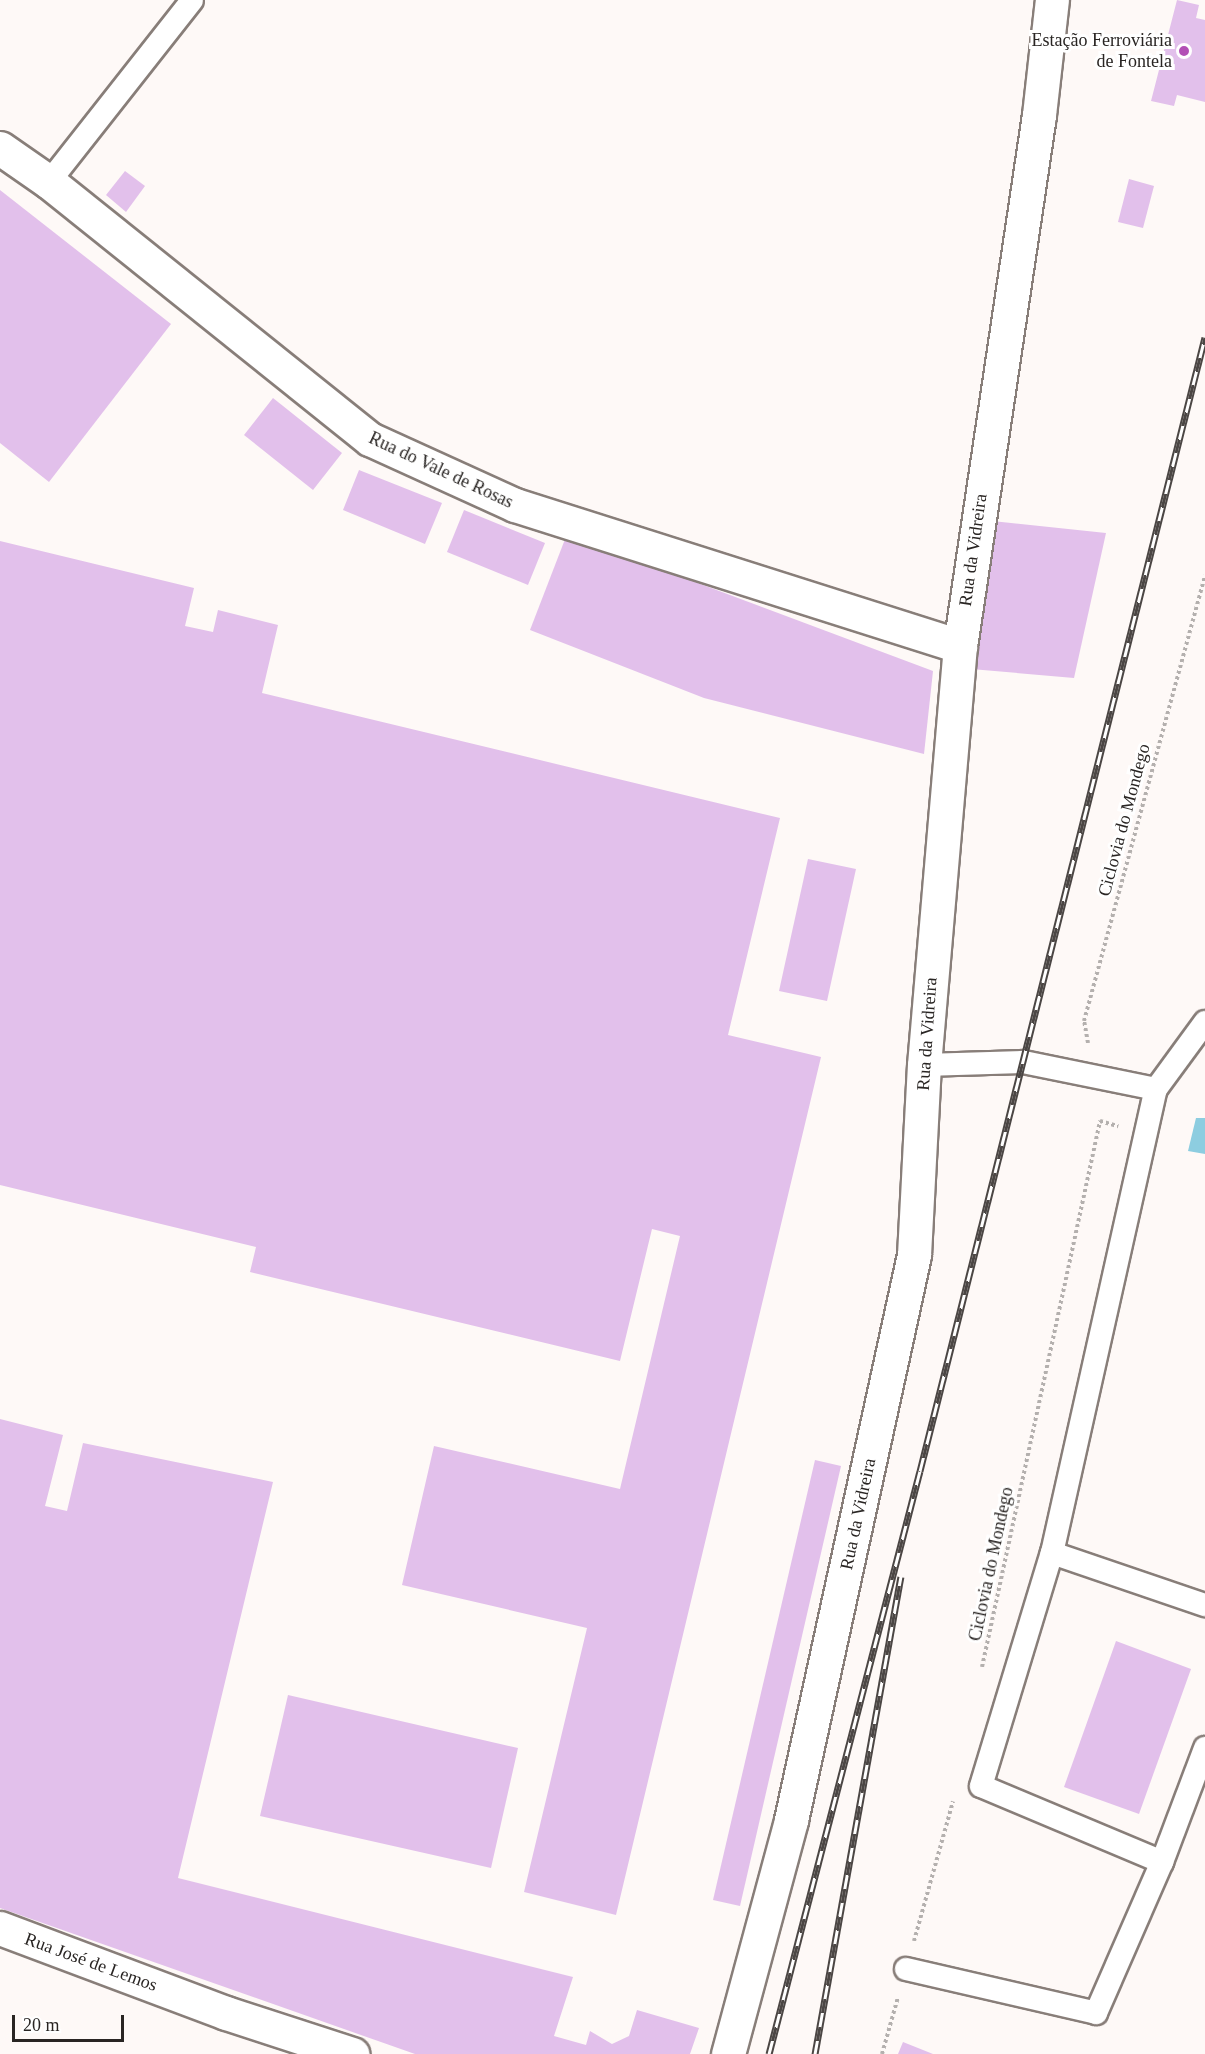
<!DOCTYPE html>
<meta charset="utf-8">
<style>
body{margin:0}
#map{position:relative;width:1205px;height:2054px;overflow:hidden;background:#fef9f7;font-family:"Times New Roman",serif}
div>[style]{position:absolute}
.water>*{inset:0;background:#8dcde0}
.building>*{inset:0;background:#e2c0eb}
.path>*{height:4px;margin-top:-2px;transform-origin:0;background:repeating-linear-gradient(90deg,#b4b0ae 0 3px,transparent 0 6px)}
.roads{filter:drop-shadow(2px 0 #887e79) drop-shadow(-2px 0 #887e79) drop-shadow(0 2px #887e79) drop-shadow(0 -2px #887e79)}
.service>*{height:22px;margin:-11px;padding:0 11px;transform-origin:11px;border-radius:11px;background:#fff}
.minor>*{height:33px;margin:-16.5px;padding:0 16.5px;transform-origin:16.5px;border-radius:16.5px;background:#fff}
.tertiary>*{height:33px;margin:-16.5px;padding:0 16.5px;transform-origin:16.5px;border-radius:16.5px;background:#fff}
.rail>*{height:7px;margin-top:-3.5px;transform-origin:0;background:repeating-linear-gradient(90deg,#fff 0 14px,#4b4644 0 28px);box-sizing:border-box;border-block:2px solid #4b4644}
.dots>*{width:16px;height:16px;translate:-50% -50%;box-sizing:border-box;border:3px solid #fff;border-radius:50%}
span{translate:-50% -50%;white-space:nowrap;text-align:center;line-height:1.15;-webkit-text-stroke:6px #fff;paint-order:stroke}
.poi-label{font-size:18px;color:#292523}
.right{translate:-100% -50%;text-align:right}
.street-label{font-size:18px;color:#292523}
.scale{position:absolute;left:12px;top:2015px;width:112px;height:27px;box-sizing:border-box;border:3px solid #292523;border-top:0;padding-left:8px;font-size:18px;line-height:21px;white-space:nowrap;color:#292523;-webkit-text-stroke:4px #fff;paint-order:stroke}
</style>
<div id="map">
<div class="water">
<i style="clip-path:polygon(1196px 1118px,1205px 1118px,1205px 1154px,1188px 1151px)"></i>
</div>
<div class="building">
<i style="clip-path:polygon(1177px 0,1199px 5px,1196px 18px,1205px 20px,1205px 102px,1177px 95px,1174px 106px,1151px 101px)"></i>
<i style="clip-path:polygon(125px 171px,145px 186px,126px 212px,106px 195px)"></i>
<i style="clip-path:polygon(1129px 179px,1154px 186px,1143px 228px,1118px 222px)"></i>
<i style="clip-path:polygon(0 190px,171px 324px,49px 482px,0 443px)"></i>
<i style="clip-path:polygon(273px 398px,342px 453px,313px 490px,244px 435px)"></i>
<i style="clip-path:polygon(359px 470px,442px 503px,425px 544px,343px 510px)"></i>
<i style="clip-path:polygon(464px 510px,545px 543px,528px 585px,447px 552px)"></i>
<i style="clip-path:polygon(983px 520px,1106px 533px,1074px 678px,971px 669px)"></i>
<i style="clip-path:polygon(567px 534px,933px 671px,924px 754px,704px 698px,530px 630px)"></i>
<i style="clip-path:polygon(0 541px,194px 588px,185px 626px,213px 632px,218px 610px,278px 625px,262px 693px,780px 818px,728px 1035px,821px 1057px,616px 1915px,524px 1892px,587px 1628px,402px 1585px,434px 1446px,620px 1489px,680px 1236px,652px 1229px,620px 1361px,250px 1272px,256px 1247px,0 1185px)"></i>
<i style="clip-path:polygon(808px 859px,856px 869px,827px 1001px,779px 991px)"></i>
<i style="clip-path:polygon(0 1419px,63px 1435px,45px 1506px,67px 1511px,83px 1443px,273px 1482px,178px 1878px,573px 1977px,554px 2036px,586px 2045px,590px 2031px,612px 2044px,629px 2036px,637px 2010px,699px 2028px,690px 2054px,415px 2054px,0 1908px)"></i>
<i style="clip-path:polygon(815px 1460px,841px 1466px,740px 1906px,713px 1900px)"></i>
<i style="clip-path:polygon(1116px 1641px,1191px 1669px,1139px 1814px,1064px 1787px)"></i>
<i style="clip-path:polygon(288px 1695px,518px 1748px,491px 1868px,260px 1816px)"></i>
<i style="clip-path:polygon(903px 2042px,933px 2054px,898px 2054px)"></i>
</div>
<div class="path">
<i style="left:1088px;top:1043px;width:22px;rotate:-100deg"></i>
<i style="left:1084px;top:1021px;width:462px;rotate:-74.8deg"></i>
<i style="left:982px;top:1667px;width:559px;rotate:-77.8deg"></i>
<i style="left:1100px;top:1121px;width:19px;rotate:16deg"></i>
<i style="left:914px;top:1941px;width:145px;rotate:-74.4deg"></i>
<i style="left:882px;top:2054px;width:59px;rotate:-74.3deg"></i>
</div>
<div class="roads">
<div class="service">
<i style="left:49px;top:182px;width:231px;rotate:-51.8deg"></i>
<i style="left:1156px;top:1089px;width:83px;rotate:-53.8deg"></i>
<i style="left:1052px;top:1553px;width:162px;rotate:18.8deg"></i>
<i style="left:1162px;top:1862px;width:122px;rotate:-69.3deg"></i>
<i style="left:906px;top:1969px;width:195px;rotate:13deg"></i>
<i style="left:1096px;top:2013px;width:165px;rotate:-66.4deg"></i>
<i style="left:1162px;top:1862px;width:196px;rotate:-157.2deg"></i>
<i style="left:981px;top:1786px;width:244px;rotate:-73.1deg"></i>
<i style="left:1052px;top:1553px;width:476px;rotate:-77.4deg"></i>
<i style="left:1156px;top:1089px;width:136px;rotate:-168.5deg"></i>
<i style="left:1023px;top:1062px;width:99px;rotate:178.3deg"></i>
</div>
<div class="minor">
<i style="left:0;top:148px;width:60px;rotate:34.8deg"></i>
<i style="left:49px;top:182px;width:411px;rotate:38.7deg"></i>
<i style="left:370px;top:439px;width:159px;rotate:24.5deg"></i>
<i style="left:515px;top:505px;width:467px;rotate:17.6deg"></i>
<i style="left:0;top:1928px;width:241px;rotate:20.6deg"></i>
<i style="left:226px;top:2013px;width:133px;rotate:18deg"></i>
</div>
<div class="tertiary">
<i style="left:728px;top:2054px;width:242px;rotate:-74.9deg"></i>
<i style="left:791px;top:1820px;width:578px;rotate:-77.72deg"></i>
<i style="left:914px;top:1255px;width:190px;rotate:-87deg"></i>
<i style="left:924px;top:1065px;width:421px;rotate:-85.1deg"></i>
<i style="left:960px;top:646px;width:537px;rotate:-81.54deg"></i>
<i style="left:1039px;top:115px;width:116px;rotate:-83.6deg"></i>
</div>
</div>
<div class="rail">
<i style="left:769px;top:2054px;width:602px;rotate:-75.48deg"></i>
<i style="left:920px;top:1471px;width:1169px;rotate:-75.89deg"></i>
<i style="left:815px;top:2054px;width:485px;rotate:-79.8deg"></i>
</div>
<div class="dots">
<i style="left:1184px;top:51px;background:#b24fb5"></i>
</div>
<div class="poi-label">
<span class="right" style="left:1172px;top:51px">Estação Ferroviária<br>de Fontela</span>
</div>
<div class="street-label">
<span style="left:441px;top:470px;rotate:25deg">Rua do Vale de Rosas</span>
<span style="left:973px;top:550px;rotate:-82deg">Rua da Vidreira</span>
<span style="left:1124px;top:820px;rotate:-75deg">Ciclovia do Mondego</span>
<span style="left:927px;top:1034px;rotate:-86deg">Rua da Vidreira</span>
<span style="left:858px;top:1514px;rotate:-78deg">Rua da Vidreira</span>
<span style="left:991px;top:1564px;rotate:-78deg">Ciclovia do Mondego</span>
<span style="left:91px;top:1962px;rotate:20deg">Rua José de Lemos</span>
</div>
<div class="scale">20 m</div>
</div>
